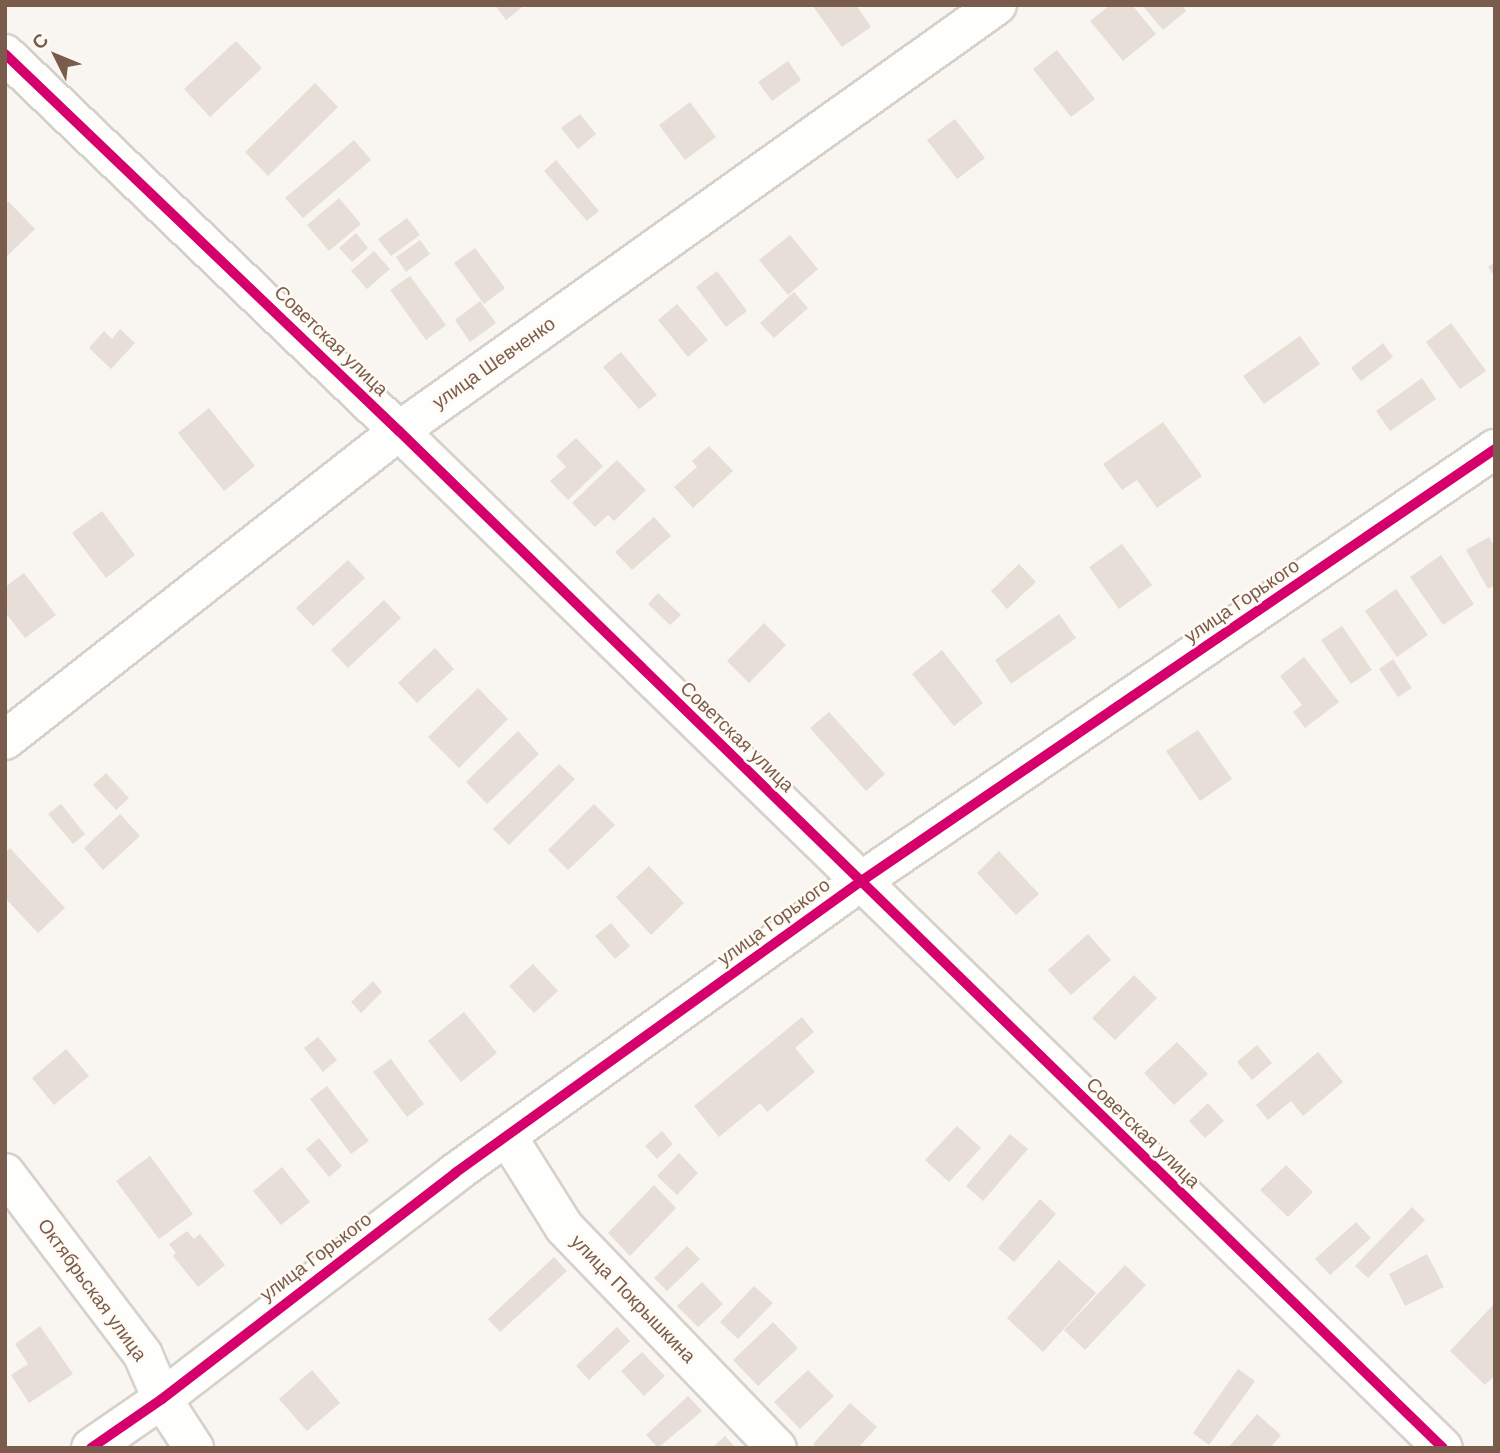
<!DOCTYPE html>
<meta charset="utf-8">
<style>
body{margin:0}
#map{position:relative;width:1500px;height:1453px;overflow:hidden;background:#f9f5f0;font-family:Arial,sans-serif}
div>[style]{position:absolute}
.building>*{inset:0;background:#e6ded7}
.roads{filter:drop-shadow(2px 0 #d7d1cb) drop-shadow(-2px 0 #d7d1cb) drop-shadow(0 2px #d7d1cb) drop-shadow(0 -2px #d7d1cb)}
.minor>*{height:38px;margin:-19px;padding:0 19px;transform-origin:19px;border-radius:19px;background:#fefefd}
.cycleway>*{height:10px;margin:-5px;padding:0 5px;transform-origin:5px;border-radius:5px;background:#d6006c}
span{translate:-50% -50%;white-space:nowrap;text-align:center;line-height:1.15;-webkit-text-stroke:5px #fffaf3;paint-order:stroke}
.street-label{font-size:19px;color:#7a5c4d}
.frame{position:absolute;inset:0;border:7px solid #7a5c4d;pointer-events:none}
.north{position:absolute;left:21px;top:21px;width:70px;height:70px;-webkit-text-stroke:5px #fffaf3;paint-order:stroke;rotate:313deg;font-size:19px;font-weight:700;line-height:28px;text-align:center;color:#7a5c4d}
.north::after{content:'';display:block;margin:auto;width:24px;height:32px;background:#7a5c4d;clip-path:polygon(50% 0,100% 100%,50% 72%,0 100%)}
</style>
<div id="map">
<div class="building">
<i style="clip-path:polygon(495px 5px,525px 5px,506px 20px)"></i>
<i style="clip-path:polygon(812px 5px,856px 5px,871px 27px,842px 47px)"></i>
<i style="clip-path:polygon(1110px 5px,1132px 5px,1156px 34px,1123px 61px,1090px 21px)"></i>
<i style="clip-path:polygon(1142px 5px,1182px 5px,1186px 11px,1163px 30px)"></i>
<i style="clip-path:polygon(236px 41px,262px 68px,210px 117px,184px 89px)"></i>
<i style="clip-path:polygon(1057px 50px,1095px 99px,1071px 117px,1033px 69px)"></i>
<i style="clip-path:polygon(788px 61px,801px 80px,772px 101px,758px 82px)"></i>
<i style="clip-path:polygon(315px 83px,338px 107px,268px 176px,245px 152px)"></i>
<i style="clip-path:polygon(690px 102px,716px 137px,685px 160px,659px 125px)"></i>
<i style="clip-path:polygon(580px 114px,596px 134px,578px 149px,561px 128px)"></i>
<i style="clip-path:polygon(955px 119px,985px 158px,957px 179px,927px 140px)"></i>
<i style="clip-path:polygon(354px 140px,371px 160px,303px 218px,285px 198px)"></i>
<i style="clip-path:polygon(556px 160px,599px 211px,587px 221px,544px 171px)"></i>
<i style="clip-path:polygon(339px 198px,361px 224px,329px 251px,307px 225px)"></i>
<i style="clip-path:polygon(8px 201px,35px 229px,5px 258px,5px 204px)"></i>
<i style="clip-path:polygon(407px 218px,420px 235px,391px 256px,378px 239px)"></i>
<i style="clip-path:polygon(356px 233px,368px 248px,352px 262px,339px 248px)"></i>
<i style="clip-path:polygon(790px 235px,818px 269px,788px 295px,759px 260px)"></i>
<i style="clip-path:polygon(420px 240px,430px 254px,406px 272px,396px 257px)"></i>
<i style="clip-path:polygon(475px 248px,505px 288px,484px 304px,454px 263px)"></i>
<i style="clip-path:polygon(374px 251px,390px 269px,367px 289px,351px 271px)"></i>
<i style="clip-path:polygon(1495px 262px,1495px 277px,1488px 267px)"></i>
<i style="clip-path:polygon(717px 271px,747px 311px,726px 327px,696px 287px)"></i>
<i style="clip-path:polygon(410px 276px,446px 325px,426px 340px,390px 290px)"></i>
<i style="clip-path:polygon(794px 292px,808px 308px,774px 338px,760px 323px)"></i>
<i style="clip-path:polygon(480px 301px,496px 323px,470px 342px,455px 320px)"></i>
<i style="clip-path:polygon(677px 304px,708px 340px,688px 357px,658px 320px)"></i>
<i style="clip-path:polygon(1451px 323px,1486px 371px,1460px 389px,1426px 342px)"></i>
<i style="clip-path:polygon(120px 329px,135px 343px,111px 369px,89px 348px,104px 331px,112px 339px)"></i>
<i style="clip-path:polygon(1300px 336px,1320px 364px,1264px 404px,1243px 376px)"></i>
<i style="clip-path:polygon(1383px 343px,1393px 357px,1361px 381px,1351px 368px)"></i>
<i style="clip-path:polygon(621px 352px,657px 395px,639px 409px,603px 367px)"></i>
<i style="clip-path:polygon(1422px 378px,1436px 399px,1390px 431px,1376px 411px)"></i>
<i style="clip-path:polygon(209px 408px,255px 466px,224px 491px,178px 433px)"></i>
<i style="clip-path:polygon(1163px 422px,1202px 476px,1157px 508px,1137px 480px,1122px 490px,1103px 464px)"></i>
<i style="clip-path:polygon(576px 438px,603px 466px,568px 500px,550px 481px,566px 467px,556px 456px)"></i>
<i style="clip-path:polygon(709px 446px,733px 471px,693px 508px,674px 487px,697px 467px,692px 461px)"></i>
<i style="clip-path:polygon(617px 460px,646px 490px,614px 521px,608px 515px,595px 527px,572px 503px)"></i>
<i style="clip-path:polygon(102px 511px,135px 555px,106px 578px,72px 533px)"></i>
<i style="clip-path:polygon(654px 517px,671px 536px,632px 570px,615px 552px)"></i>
<i style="clip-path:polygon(1489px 537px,1495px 547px,1495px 585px,1488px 589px,1466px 550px)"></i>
<i style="clip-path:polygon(1122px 544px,1152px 585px,1119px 609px,1089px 567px)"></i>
<i style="clip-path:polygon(1441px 555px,1474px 604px,1443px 625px,1410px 577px)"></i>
<i style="clip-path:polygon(348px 560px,365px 578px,313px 626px,296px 608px)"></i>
<i style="clip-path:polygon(1019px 564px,1036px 582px,1007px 609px,991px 591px)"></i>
<i style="clip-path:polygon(24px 573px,56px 615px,25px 638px,5px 612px,5px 587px)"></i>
<i style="clip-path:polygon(1396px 589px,1428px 635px,1397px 657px,1365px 611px)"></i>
<i style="clip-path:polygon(658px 593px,681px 615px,670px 625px,648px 604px)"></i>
<i style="clip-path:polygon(384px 600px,401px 618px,348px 668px,331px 650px)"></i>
<i style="clip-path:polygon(1059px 614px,1076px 638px,1011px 684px,995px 660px)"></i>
<i style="clip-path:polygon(764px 623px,786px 645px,749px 683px,727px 661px)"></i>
<i style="clip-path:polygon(1342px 626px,1372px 670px,1351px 684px,1321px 640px)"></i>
<i style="clip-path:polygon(435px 648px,454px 669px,417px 703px,398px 683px)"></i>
<i style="clip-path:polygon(942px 650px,983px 703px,954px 726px,912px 674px)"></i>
<i style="clip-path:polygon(1304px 657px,1339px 702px,1305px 728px,1293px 712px,1302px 705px,1280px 676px)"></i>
<i style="clip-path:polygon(1393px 659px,1412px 688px,1398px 697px,1379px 669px)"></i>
<i style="clip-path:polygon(478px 688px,508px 719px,459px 768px,428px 737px)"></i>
<i style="clip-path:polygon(829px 712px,885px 774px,866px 791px,810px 728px)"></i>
<i style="clip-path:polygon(1198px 730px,1232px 779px,1200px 801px,1166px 751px)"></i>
<i style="clip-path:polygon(518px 731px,539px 754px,487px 804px,466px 782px)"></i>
<i style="clip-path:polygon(559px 764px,575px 779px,509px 845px,493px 829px)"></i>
<i style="clip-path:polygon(106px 773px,129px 798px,116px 810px,93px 785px)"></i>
<i style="clip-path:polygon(61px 804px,85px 834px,73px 844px,48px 814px)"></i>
<i style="clip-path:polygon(594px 804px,615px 825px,568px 870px,548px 850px)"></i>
<i style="clip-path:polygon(120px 814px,140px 836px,103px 870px,84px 848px)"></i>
<i style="clip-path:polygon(10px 848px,65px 908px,38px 933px,5px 898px,5px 853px)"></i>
<i style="clip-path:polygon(999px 851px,1039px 894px,1016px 915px,977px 873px)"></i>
<i style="clip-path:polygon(649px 866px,684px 903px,651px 935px,616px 897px)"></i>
<i style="clip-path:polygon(611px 923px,630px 946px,615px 959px,595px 936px)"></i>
<i style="clip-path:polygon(1088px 934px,1111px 960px,1071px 995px,1048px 970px)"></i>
<i style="clip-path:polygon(533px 964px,558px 991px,534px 1013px,509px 986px)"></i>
<i style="clip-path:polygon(1134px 975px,1157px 998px,1115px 1040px,1092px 1018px)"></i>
<i style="clip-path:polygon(373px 981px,382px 992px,361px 1013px,351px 1002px)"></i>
<i style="clip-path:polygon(464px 1012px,497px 1053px,461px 1082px,428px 1041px)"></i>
<i style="clip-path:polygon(802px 1017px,814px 1032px,795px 1048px,815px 1072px,767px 1112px,760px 1103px,719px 1137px,694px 1106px)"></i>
<i style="clip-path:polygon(318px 1037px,337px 1060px,323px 1072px,304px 1048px)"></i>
<i style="clip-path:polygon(1177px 1042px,1208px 1074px,1174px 1105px,1144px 1073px)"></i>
<i style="clip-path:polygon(1257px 1045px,1272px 1063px,1252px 1080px,1237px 1062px)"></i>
<i style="clip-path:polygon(66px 1049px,89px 1076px,54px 1105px,32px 1078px)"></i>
<i style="clip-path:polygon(1318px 1052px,1343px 1082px,1303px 1116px,1291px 1101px,1268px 1120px,1256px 1105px)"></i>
<i style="clip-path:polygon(391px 1059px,424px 1104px,407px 1117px,373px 1072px)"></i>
<i style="clip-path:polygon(327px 1086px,369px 1141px,351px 1154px,310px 1099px)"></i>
<i style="clip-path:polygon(1208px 1103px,1224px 1121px,1205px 1138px,1189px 1121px)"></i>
<i style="clip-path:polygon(957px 1126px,981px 1148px,949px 1182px,925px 1160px)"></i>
<i style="clip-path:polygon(662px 1131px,673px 1144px,657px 1159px,645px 1146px)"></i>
<i style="clip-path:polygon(1010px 1134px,1028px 1149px,983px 1201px,966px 1186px)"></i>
<i style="clip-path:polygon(319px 1138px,342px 1166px,329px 1177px,306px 1149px)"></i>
<i style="clip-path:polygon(679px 1153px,698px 1173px,677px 1195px,657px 1176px)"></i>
<i style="clip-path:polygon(150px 1156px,193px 1214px,159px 1239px,116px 1181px)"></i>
<i style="clip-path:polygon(1286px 1165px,1313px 1192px,1288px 1217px,1260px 1190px)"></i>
<i style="clip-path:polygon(282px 1167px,310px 1202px,281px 1225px,253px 1191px)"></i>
<i style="clip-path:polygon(654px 1185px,676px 1208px,630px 1256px,608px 1233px)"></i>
<i style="clip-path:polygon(1040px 1199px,1056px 1214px,1014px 1262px,998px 1248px)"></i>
<i style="clip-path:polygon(1412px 1207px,1425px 1220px,1368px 1278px,1355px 1266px)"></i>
<i style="clip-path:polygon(1356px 1222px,1371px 1238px,1330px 1275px,1315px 1259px)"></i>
<i style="clip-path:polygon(187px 1231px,194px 1239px,200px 1234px,225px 1265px,198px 1287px,173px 1256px,176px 1253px,169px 1244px)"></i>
<i style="clip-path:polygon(687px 1246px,700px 1259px,667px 1291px,654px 1278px)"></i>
<i style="clip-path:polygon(1427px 1254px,1444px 1287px,1405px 1306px,1389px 1274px)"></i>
<i style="clip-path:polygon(554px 1257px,567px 1271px,500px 1332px,488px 1319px)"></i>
<i style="clip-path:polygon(1059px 1260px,1096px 1293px,1043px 1352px,1007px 1318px)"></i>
<i style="clip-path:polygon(1125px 1265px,1146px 1285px,1085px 1350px,1064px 1330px)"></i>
<i style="clip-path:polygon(702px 1282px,723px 1304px,698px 1327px,677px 1306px)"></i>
<i style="clip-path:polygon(754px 1286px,773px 1303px,738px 1339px,720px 1322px)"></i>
<i style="clip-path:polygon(1495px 1303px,1495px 1375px,1485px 1385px,1450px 1351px)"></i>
<i style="clip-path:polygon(773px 1322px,798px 1348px,758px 1386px,733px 1360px)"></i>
<i style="clip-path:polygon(40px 1326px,73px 1374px,29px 1403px,11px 1375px,28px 1364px,15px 1344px)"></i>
<i style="clip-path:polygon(617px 1327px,630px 1341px,589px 1380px,576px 1366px)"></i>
<i style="clip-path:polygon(642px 1352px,665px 1376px,644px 1396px,621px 1371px)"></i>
<i style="clip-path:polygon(1238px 1369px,1255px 1381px,1209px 1445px,1193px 1433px)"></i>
<i style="clip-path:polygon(312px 1370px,340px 1403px,307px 1431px,279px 1399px)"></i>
<i style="clip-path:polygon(808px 1370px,834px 1396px,800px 1429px,774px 1402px)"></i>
<i style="clip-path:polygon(688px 1396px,702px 1411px,658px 1448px,646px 1435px)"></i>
<i style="clip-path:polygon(850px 1403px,877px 1427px,858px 1448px,817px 1448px,813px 1444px)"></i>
<i style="clip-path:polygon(1257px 1414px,1281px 1435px,1270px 1448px,1228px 1448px)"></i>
<i style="clip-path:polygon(725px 1436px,736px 1448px,712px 1448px)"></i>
</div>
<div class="roads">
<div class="minor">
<i style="left:5px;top:54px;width:545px;rotate:43.74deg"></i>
<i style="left:399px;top:431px;width:1457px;rotate:44.25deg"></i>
<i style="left:5px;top:740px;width:501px;rotate:-38.11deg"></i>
<i style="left:399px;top:431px;width:734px;rotate:-35.47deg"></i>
<i style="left:507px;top:1136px;width:107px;rotate:57.9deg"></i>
<i style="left:564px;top:1227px;width:307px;rotate:46.1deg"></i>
<i style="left:5px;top:1173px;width:228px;rotate:52.8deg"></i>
<i style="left:143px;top:1355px;width:48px;rotate:66.6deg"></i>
<i style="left:162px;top:1399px;width:59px;rotate:56.9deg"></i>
<i style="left:91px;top:1448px;width:86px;rotate:-34.6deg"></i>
<i style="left:162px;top:1399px;width:370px;rotate:-37.6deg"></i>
<i style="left:455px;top:1173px;width:499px;rotate:-35.7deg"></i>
<i style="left:860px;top:882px;width:769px;rotate:-34.29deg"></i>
</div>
</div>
<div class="cycleway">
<i style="left:5px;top:54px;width:545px;rotate:43.74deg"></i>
<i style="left:399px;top:431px;width:1457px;rotate:44.25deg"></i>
<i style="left:91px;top:1448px;width:86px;rotate:-34.6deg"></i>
<i style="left:162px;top:1399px;width:370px;rotate:-37.6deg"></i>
<i style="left:455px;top:1173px;width:499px;rotate:-35.7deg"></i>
<i style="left:860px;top:882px;width:769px;rotate:-34.29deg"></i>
</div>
<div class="street-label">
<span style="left:331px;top:341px;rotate:44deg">Советская улица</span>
<span style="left:494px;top:363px;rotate:-35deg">улица Шевченко</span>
<span style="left:1242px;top:601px;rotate:-34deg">улица Горького</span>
<span style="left:737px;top:737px;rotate:44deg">Советская улица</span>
<span style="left:774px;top:922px;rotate:-36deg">улица Горького</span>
<span style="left:1143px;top:1133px;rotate:44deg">Советская улица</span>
<span style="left:316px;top:1257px;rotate:-37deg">улица Горького</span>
<span style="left:92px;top:1290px;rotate:54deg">Октябрьская улица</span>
<span style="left:633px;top:1299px;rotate:46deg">улица Покрышкина</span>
</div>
<div class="frame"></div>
<div class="north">С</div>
</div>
